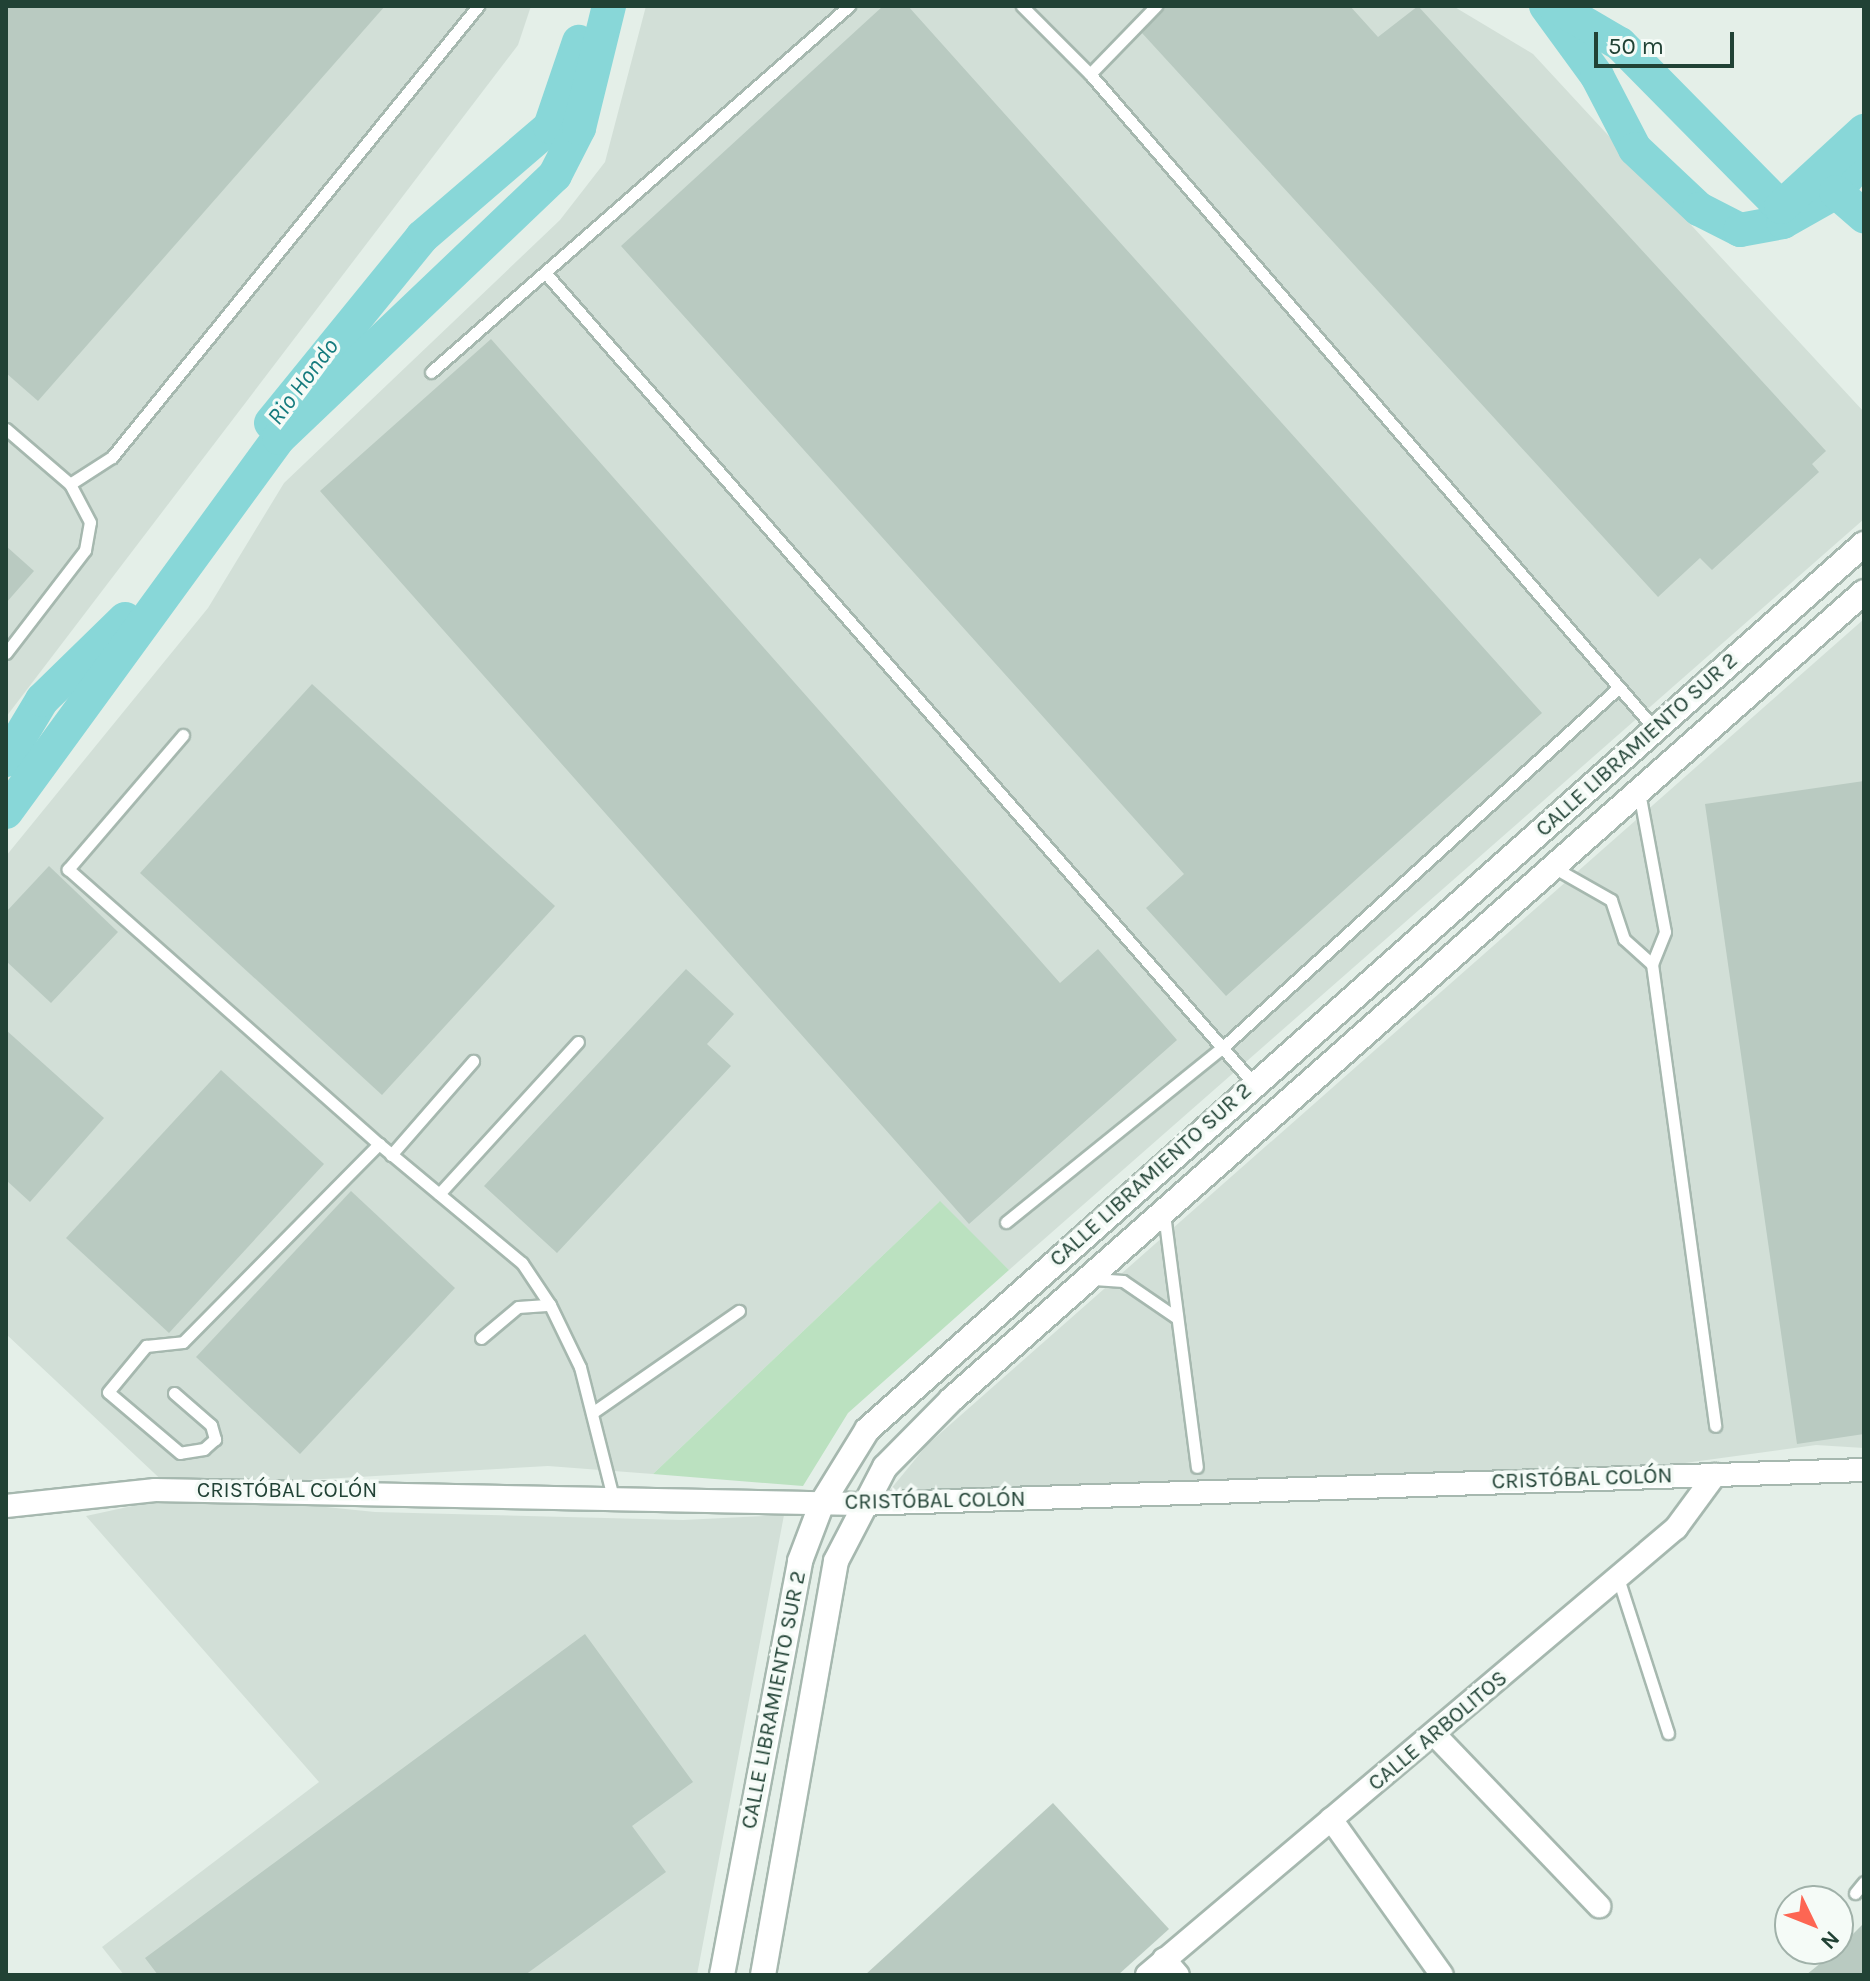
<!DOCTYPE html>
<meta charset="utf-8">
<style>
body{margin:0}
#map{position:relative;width:1870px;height:1981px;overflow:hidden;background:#e4efe8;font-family:Karla,sans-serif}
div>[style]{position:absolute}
.built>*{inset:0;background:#d2dfd7}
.green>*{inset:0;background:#bbe1c0}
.river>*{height:34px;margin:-17px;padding:0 17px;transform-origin:17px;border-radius:17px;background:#88d7d8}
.building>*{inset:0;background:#b9cac1}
.roads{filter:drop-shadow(2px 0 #a6b8af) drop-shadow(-2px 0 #a6b8af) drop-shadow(0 2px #a6b8af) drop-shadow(0 -2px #a6b8af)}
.lane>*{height:11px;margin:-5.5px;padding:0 5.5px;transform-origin:5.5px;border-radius:5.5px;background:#fff}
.street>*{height:22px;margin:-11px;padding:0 11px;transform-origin:11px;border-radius:11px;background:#fff}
.secondary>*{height:24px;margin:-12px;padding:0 12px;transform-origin:12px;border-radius:12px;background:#fff}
span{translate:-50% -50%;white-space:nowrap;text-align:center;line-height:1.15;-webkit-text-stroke:7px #f5fbf7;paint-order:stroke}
.street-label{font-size:22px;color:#214235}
.water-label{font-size:24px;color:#157b7e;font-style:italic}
.frame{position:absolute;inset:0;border:8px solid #214235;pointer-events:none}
.north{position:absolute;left:1774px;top:1885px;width:80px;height:80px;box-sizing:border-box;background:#f5fbf7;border:2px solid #a0b1a9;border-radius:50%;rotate:133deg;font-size:22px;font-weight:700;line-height:32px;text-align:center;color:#214235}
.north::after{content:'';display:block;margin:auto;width:28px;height:36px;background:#fd6653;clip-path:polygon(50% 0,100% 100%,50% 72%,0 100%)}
.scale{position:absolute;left:1594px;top:32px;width:140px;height:36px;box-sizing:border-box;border:4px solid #214235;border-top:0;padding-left:10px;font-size:24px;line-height:28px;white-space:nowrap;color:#214235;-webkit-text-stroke:6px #f5fbf7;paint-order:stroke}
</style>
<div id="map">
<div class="built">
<i style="clip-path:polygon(6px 6px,531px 6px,518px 45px,6px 717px)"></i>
<i style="clip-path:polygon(646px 6px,1453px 6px,1533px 54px,1864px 412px,1864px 519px,1009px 1270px,939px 1202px,653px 1474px,548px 1466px,170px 1488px,6px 1334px,6px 856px,208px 608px,284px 483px,560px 220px,605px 162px)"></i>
<i style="clip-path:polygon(1864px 619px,1864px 1448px,1816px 1445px,1641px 1469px,890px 1490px,927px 1445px)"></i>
<i style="clip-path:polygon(257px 1500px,375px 1512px,683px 1520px,784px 1515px,697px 1975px,124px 1975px,102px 1947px,319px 1782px,86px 1516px,146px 1503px)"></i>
</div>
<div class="green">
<i style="clip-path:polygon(940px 1201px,1009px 1270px,848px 1413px,803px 1486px,653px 1474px)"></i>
</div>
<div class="river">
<i style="left:1546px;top:6px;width:87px;rotate:53.9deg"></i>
<i style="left:1597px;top:76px;width:82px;rotate:62.5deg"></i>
<i style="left:1635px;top:149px;width:88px;rotate:43.2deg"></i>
<i style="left:1699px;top:209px;width:46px;rotate:27.1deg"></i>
<i style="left:1740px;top:230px;width:44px;rotate:-10.5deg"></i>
<i style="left:1783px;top:222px;width:61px;rotate:-29.5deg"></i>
<i style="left:1836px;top:192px;width:46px;rotate:-52.1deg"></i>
<i style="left:1555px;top:6px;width:75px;rotate:30.3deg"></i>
<i style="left:1620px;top:44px;width:229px;rotate:45.4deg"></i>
<i style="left:1781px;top:207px;width:113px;rotate:-42.5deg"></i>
<i style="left:1836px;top:192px;width:37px;rotate:41deg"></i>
<i style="left:271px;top:423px;width:240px;rotate:-50.9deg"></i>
<i style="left:422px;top:237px;width:169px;rotate:-40.7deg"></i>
<i style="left:550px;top:127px;width:90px;rotate:-71.2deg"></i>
<i style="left:6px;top:760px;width:70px;rotate:-59deg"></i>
<i style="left:42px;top:700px;width:116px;rotate:-44.3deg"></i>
<i style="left:6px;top:812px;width:463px;rotate:-53.9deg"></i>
<i style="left:279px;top:438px;width:381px;rotate:-43.6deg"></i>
<i style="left:555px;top:175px;width:53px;rotate:-62.9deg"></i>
<i style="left:579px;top:128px;width:126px;rotate:-76.2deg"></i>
</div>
<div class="building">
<i style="clip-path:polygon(6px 6px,385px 6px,38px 401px,6px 373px)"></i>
<i style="clip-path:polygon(883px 6px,908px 6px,1542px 713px,1226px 996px,1146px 908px,1184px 874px,621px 246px)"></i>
<i style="clip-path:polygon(1164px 6px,1350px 6px,1378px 37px,1418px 6px,1826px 451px,1812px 464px,1819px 472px,1712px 570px,1700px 558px,1658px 597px,1142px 33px)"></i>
<i style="clip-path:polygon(491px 339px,1060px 983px,1098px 949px,1177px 1040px,969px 1224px,320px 491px)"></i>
<i style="clip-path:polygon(6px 546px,34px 571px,6px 603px)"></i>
<i style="clip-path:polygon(312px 684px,555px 906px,382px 1095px,140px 873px)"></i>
<i style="clip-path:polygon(1864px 781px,1864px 1434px,1797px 1444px,1705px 804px)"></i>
<i style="clip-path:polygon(49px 866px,118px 932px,51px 1003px,6px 961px,6px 912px)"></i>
<i style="clip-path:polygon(686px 969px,734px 1014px,707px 1044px,731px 1066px,557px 1253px,484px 1186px)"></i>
<i style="clip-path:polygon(6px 1030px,104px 1118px,30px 1202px,6px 1180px)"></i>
<i style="clip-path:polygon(221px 1070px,324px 1164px,169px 1333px,66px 1238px)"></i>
<i style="clip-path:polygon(351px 1191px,455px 1288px,300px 1454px,196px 1357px)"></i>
<i style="clip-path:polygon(585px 1634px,693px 1782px,632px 1826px,666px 1872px,525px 1975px,158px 1975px,145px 1958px)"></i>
<i style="clip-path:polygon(1053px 1803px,1169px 1929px,1118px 1975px,865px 1975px)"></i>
<i style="clip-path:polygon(1864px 1923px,1864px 1975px,1806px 1975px,1838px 1949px)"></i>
</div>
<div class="roads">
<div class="lane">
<i style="left:1022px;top:6px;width:96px;rotate:45deg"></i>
<i style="left:1090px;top:74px;width:865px;rotate:49.22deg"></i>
<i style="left:1090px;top:74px;width:95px;rotate:-45.9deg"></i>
<i style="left:548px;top:276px;width:1073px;rotate:48.85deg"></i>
<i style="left:431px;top:372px;width:556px;rotate:-41.21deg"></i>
<i style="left:6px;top:429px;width:84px;rotate:40.7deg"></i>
<i style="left:6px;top:653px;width:130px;rotate:-52.5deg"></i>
<i style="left:85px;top:550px;width:28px;rotate:-80deg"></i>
<i style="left:90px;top:522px;width:43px;rotate:-117.8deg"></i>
<i style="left:70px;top:484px;width:50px;rotate:-32.7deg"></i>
<i style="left:112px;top:457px;width:581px;rotate:-50.94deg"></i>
<i style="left:183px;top:735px;width:177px;rotate:130.6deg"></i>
<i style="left:68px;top:869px;width:415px;rotate:41.5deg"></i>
<i style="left:1639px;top:792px;width:142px;rotate:79.5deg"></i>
<i style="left:1665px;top:932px;width:35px;rotate:112deg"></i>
<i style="left:1652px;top:964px;width:466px;rotate:82.2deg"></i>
<i style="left:1553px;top:867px;width:67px;rotate:29.6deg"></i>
<i style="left:1611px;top:900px;width:41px;rotate:71.6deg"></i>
<i style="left:1624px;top:939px;width:38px;rotate:42deg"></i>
<i style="left:391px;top:1155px;width:125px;rotate:-48.9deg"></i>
<i style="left:439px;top:1194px;width:206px;rotate:-47.6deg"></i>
<i style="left:1164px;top:1214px;width:255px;rotate:82.6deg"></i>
<i style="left:1006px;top:1222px;width:277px;rotate:-38.9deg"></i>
<i style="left:1222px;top:1048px;width:535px;rotate:-42.27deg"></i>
<i style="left:1094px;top:1279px;width:29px;rotate:4deg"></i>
<i style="left:1123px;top:1281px;width:65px;rotate:34.4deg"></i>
<i style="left:481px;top:1338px;width:48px;rotate:-40deg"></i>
<i style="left:518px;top:1307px;width:32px;rotate:-4deg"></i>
<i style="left:174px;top:1393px;width:49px;rotate:40.9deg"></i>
<i style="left:211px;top:1425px;width:15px;rotate:74deg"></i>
<i style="left:215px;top:1439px;width:15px;rotate:138deg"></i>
<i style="left:204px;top:1449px;width:24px;rotate:171deg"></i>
<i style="left:180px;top:1453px;width:94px;rotate:-139.7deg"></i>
<i style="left:108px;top:1392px;width:60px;rotate:-50.4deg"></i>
<i style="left:146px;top:1346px;width:37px;rotate:-6deg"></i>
<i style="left:183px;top:1342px;width:279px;rotate:-45.3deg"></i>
<i style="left:379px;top:1144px;width:186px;rotate:39.8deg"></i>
<i style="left:522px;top:1263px;width:50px;rotate:56.3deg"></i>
<i style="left:550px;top:1305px;width:69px;rotate:64.2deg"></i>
<i style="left:580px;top:1367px;width:134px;rotate:75.8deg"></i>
<i style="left:592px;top:1413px;width:179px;rotate:-34.8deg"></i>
<i style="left:1618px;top:1578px;width:163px;rotate:72.1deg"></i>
<i style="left:1855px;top:1893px;width:14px;rotate:-51deg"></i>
</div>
<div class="street">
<i style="left:6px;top:1506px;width:150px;rotate:-6.1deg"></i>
<i style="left:155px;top:1490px;width:705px;rotate:1.14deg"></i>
<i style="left:860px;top:1504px;width:1005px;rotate:-1.94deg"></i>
<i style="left:1436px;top:1736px;width:236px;rotate:46.2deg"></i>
<i style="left:1331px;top:1819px;width:191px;rotate:54.6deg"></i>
<i style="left:1164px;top:1959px;width:21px;rotate:49deg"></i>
<i style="left:1147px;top:1975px;width:693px;rotate:-40.2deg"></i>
<i style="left:1676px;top:1528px;width:66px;rotate:-53.7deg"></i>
</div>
<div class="secondary">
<i style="left:722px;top:1975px;width:421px;rotate:-79.3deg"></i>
<i style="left:800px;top:1561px;width:62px;rotate:-69.2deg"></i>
<i style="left:822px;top:1503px;width:86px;rotate:-58.3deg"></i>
<i style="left:867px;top:1430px;width:1334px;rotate:-41.63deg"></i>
<i style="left:763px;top:1975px;width:420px;rotate:-80deg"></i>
<i style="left:836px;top:1561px;width:106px;rotate:-62.5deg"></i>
<i style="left:885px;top:1467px;width:94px;rotate:-45.4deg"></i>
<i style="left:951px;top:1400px;width:1219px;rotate:-41.51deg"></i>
</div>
</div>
<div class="street-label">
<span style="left:1637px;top:745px;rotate:-42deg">CALLE LIBRAMIENTO SUR 2</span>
<span style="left:1151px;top:1175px;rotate:-42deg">CALLE LIBRAMIENTO SUR 2</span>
<span style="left:1582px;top:1479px;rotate:-2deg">CRISTÓBAL COLÓN</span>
<span style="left:287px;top:1491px">CRISTÓBAL COLÓN</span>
<span style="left:935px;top:1501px;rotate:-1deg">CRISTÓBAL COLÓN</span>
<span style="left:774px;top:1700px;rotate:-79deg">CALLE LIBRAMIENTO SUR 2</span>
<span style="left:1438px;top:1731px;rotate:-40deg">CALLE ARBOLITOS</span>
</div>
<div class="water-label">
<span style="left:303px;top:382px;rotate:-53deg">Rio Hondo</span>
</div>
<div class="frame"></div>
<div class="north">N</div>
<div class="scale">50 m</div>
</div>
